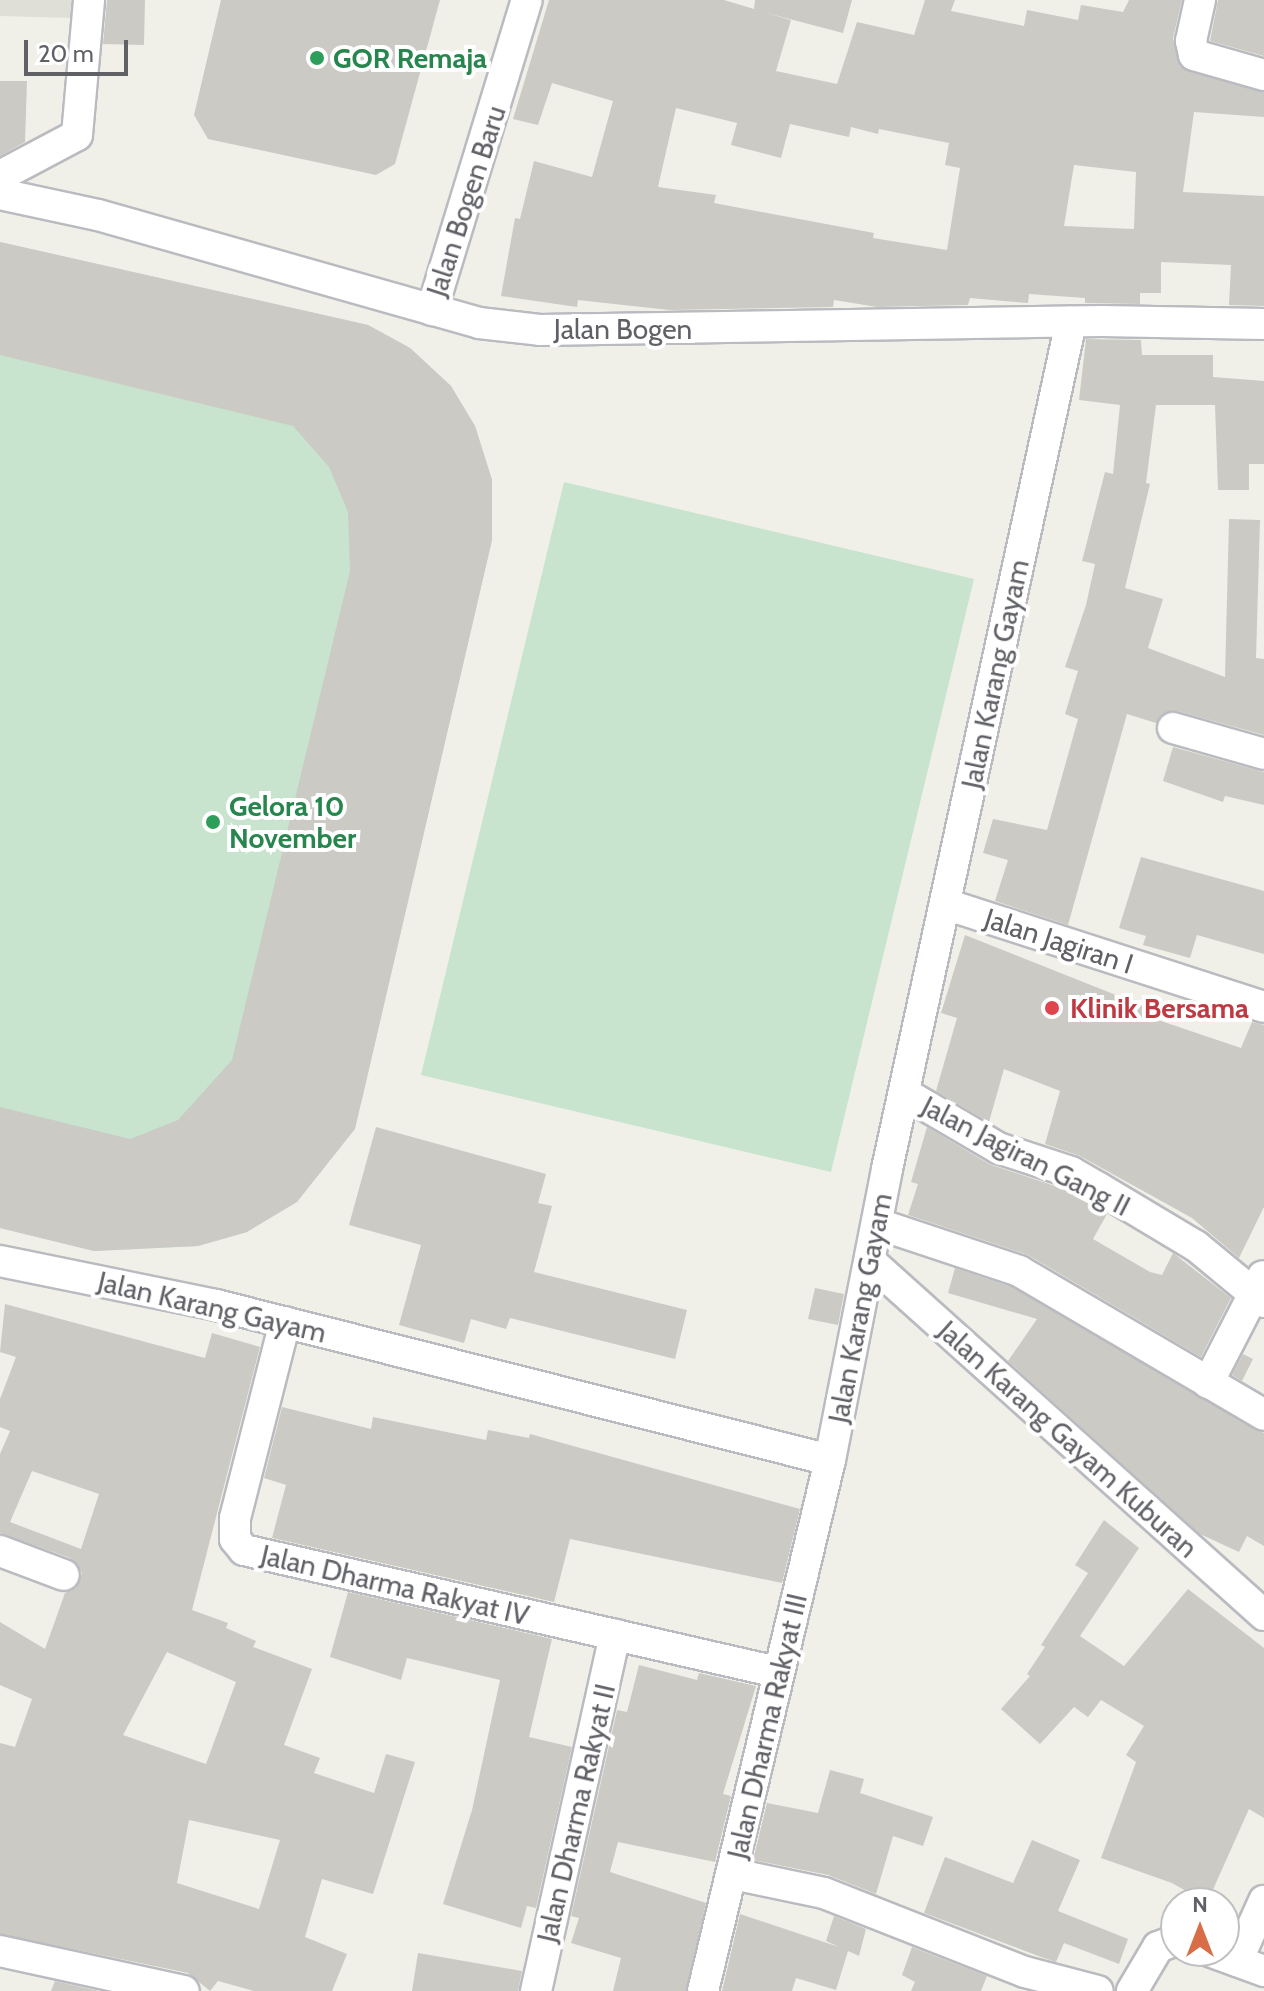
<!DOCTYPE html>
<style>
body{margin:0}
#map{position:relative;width:1264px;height:1991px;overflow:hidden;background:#f0f0e8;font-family:Cabin,sans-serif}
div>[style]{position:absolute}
.education>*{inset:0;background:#dfdfd7}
.green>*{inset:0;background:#c8e4ce}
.building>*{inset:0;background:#cbcac5}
.roads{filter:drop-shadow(2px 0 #babbc0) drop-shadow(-2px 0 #babbc0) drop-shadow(0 2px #babbc0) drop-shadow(0 -2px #babbc0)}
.street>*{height:30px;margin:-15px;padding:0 15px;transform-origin:15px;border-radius:15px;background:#fff}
.dots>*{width:22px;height:22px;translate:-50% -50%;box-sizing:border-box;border:4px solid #fff;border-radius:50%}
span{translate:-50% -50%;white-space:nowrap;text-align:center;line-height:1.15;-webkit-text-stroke:8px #fff;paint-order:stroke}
.leisure-label{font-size:28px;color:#27864d;font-weight:700}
.left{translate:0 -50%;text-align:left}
.street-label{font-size:28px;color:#606167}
.health-label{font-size:28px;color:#be3a42;font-weight:700}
.north{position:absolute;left:1160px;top:1887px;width:80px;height:80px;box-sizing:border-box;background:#fff;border:2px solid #bfc0c2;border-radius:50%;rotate:0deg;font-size:22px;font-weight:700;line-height:32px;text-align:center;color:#606167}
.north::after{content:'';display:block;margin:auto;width:28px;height:36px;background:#d76e47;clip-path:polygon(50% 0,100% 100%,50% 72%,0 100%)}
.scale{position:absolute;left:24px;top:40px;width:104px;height:36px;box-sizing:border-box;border:4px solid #606167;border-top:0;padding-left:10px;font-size:24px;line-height:28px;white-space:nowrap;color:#606167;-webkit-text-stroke:6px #fff;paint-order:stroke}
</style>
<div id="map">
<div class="education">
<i style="clip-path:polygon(0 0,72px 0,72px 18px,0 16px)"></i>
</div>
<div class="green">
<i style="clip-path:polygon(0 242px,368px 325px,410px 348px,451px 386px,475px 426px,492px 480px,492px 540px,361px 1104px,247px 1232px,198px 1246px,94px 1251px,0 1228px)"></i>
<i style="clip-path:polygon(564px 482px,974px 579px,831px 1172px,421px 1075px)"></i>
</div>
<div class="building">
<i style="clip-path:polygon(107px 0,145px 0,144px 45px,103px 44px)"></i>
<i style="clip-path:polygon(221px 0,440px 0,395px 164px,376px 175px,208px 139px,194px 115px)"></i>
<i style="clip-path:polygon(evenodd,549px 0,724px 0,754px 9px,755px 0,852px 0,843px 33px,763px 12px,791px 20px,776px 71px,837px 84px,857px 22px,914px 35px,925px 0,955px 0,951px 11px,1024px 26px,1027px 10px,1078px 20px,1081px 5px,1123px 12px,1129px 0,1182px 0,1173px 38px,1180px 67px,1264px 92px,1264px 117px,1194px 112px,1183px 192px,1264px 196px,1264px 306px,1229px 305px,1231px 265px,1161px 262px,1161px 293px,1140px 293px,1140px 304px,1085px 303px,1085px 298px,1029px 294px,1028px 303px,970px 298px,968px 305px,877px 307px,834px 300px,833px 307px,669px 310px,578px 300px,577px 307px,501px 296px,515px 218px,520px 219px,534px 161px,592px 177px,613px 101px,552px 83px,538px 125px,513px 119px,549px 0,676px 108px,737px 123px,731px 145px,781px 158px,790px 124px,849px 137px,851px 127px,878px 134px,879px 129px,949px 143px,945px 165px,960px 168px,947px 250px,873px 238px,874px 233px,714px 203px,716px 195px,658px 187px,676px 108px,549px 0,1074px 165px,1136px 172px,1134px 229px,1064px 226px,1074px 165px)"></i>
<i style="clip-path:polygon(1218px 0,1264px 0,1264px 56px,1210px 41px)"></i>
<i style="clip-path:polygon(0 81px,27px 81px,25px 142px,0 156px)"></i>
<i style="clip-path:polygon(0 242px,368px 325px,410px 348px,451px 386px,475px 426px,492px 480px,492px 540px,355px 1129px,297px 1202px,247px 1232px,198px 1246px,94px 1251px,0 1228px,0 1107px,130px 1139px,178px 1120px,232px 1060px,350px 571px,348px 512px,329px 467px,293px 426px,0 355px)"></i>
<i style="clip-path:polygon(1086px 339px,1141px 340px,1142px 355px,1213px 355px,1213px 377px,1264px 381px,1264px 464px,1249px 464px,1249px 490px,1218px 490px,1215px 405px,1156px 405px,1146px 483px,1150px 484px,1125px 588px,1163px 599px,1148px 648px,1225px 677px,1229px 519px,1260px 520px,1256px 658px,1264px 659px,1264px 735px,1177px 711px,1161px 715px,1156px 723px,1127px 714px,1068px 925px,995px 901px,1008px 860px,983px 853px,993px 819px,1047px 830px,1078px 719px,1065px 714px,1078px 671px,1065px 667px,1086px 605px,1095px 564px,1082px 561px,1105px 472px,1113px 474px,1120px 405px,1079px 400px)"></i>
<i style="clip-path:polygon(1173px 747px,1264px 772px,1264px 805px,1225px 796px,1223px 802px,1163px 781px)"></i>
<i style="clip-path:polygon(1141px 857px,1264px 891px,1264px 954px,1197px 935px,1190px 958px,1143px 945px,1146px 936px,1119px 928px)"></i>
<i style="clip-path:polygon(965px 935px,1161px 1013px,1158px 1020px,1241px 1048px,1252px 1022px,1264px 1025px,1264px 1207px,1239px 1258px,1192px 1218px,1080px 1156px,1045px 1144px,1060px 1091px,1004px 1069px,989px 1122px,936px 1091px,957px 1018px,941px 1013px)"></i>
<i style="clip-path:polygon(376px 1127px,546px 1174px,538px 1203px,552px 1206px,534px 1272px,687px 1310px,675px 1359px,510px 1318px,506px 1329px,471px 1319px,464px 1343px,399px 1325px,421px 1245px,349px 1225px)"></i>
<i style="clip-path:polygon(927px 1127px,989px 1164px,1064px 1189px,1107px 1214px,1093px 1239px,1150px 1272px,1162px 1275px,1173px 1253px,1231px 1298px,1201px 1357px,1028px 1255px,908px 1215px,918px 1184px,911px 1182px)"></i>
<i style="clip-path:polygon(955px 1268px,1012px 1287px,1264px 1433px,1264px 1546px,1247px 1536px,1239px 1552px,1200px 1534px,1008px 1361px,1037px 1319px,948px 1293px)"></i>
<i style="clip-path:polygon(815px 1288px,844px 1294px,838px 1325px,808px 1319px)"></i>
<i style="clip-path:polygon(evenodd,5px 1304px,205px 1358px,212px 1333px,260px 1347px,192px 1610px,228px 1623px,226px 1628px,256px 1641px,253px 1647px,312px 1669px,284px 1745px,320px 1758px,314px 1773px,374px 1793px,386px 1754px,415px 1762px,373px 1894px,322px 1879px,305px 1937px,347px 1954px,332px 1991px,254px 1991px,218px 1981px,210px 1991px,188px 1973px,0 1934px,0 1743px,15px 1747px,32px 1699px,0 1685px,0 1622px,45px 1649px,65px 1593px,76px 1588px,82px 1573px,70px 1558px,0 1533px,0 1454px,10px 1431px,0 1427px,0 1399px,16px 1357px,0 1352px,5px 1304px,32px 1471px,99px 1494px,81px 1549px,10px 1522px,32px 1471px,5px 1304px,167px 1652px,236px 1682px,206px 1764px,123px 1735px,167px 1652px,5px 1304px,189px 1820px,280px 1840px,259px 1909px,177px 1883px,189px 1820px)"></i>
<i style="clip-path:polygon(1243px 1354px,1253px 1359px,1242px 1381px,1232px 1375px)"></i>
<i style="clip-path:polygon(282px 1407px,371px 1429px,373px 1417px,486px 1440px,488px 1430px,529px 1438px,530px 1434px,800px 1509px,782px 1583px,570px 1539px,554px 1602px,272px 1538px,286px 1485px,264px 1478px)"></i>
<i style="clip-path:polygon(1104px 1520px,1139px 1548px,1080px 1636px,1124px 1666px,1188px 1589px,1264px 1648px,1264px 1818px,1249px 1809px,1207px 1903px,1172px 1883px,1101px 1858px,1136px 1762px,1126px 1755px,1144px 1726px,1101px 1700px,1088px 1717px,1074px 1707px,1040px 1744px,1001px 1709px,1030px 1676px,1027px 1674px,1045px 1647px,1041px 1645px,1088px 1573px,1075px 1565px)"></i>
<i style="clip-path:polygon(348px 1592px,552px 1639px,529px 1737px,572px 1747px,536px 1908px,527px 1906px,521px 1928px,443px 1904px,472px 1810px,500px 1680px,407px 1658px,401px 1680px,330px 1657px)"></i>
<i style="clip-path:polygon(639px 1665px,697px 1680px,699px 1673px,756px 1686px,723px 1794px,731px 1796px,715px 1862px,618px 1842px,610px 1872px,706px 1903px,686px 1991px,613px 1991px,621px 1958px,571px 1943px,579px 1918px,571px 1916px,617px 1710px,627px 1712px)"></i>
<i style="clip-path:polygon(830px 1770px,864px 1779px,860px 1793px,933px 1817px,923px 1846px,893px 1836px,876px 1894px,828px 1875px,753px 1860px,767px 1803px,818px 1813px)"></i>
<i style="clip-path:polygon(1032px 1840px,1080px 1860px,1058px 1911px,1128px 1939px,1119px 1964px,1064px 1943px,1056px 1962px,1041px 1957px,924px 1913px,945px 1857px,1013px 1883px)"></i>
<i style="clip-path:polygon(740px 1914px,839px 1947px,826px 1941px,834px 1916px,866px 1929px,859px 1956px,848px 1951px,836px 1990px,796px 1978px,792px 1991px,722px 1991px)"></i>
<i style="clip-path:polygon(912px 1947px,987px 1976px,981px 1991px,911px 1991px,915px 1982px,902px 1975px)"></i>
<i style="clip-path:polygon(418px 1953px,522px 1971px,518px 1991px,412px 1991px)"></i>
<i style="clip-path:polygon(55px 1981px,99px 1991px,51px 1991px)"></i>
</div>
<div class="roads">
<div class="street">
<i style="left:1200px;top:0;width:42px;rotate:102.4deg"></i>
<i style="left:1191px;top:41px;width:14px;rotate:78deg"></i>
<i style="left:1194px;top:55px;width:73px;rotate:15.9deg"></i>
<i style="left:0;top:176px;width:87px;rotate:-28deg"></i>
<i style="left:77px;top:135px;width:136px;rotate:-84.9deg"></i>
<i style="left:0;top:194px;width:100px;rotate:12.1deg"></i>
<i style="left:98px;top:215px;width:396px;rotate:15.8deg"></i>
<i style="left:479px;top:323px;width:61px;rotate:6.5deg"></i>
<i style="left:540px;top:330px;width:562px;rotate:-0.92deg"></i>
<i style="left:1102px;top:321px;width:162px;rotate:1.1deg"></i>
<i style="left:432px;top:310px;width:324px;rotate:-73deg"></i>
<i style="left:1173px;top:728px;width:95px;rotate:15.9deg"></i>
<i style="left:945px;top:904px;width:335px;rotate:17.9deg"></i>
<i style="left:904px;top:1093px;width:109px;rotate:30.3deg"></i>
<i style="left:998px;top:1148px;width:77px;rotate:18.2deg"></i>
<i style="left:1071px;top:1172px;width:32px;rotate:30deg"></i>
<i style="left:1099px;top:1188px;width:113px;rotate:30.9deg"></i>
<i style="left:1196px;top:1246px;width:88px;rotate:39.5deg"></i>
<i style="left:878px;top:1224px;width:149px;rotate:18.4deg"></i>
<i style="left:1019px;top:1271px;width:284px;rotate:30.4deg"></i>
<i style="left:0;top:1261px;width:220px;rotate:11.5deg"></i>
<i style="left:216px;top:1305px;width:633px;rotate:14.17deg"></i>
<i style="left:872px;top:1263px;width:527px;rotate:41.92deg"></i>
<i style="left:285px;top:1322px;width:202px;rotate:104.3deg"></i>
<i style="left:235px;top:1518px;width:21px;rotate:90deg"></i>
<i style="left:235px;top:1539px;width:14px;rotate:51deg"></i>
<i style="left:244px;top:1550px;width:547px;rotate:12.89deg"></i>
<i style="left:1208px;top:1383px;width:120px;rotate:-62.8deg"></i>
<i style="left:0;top:1551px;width:68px;rotate:20.6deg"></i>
<i style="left:733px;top:1874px;width:93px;rotate:11.8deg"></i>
<i style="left:824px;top:1893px;width:216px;rotate:21.5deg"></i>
<i style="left:1025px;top:1972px;width:75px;rotate:14.6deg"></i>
<i style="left:0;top:1951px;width:188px;rotate:12.3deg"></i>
<i style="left:1209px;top:1951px;width:59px;rotate:20deg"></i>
<i style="left:1237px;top:1961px;width:66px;rotate:-65.8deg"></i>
<i style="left:536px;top:1991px;width:365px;rotate:-77.5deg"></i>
<i style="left:703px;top:1991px;width:546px;rotate:-76.55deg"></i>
<i style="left:830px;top:1460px;width:297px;rotate:-78.9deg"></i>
<i style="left:887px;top:1169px;width:867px;rotate:-77.74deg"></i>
<i style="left:1132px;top:1991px;width:51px;rotate:-59.4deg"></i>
<i style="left:1158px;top:1947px;width:19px;rotate:-21deg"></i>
</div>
</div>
<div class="dots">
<i style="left:317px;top:58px;background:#2e9e5b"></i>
<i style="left:213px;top:822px;background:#2e9e5b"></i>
<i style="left:1052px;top:1008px;background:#e0444e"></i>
</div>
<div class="leisure-label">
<span class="left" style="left:333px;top:58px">GOR Remaja</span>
<span class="left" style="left:229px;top:822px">Gelora 10<br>November</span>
</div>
<div class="street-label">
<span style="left:466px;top:201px;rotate:-72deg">Jalan Bogen Baru</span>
<span style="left:623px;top:329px">Jalan Bogen</span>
<span style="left:995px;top:674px;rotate:-78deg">Jalan Karang Gayam</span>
<span style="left:1059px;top:941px;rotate:18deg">Jalan Jagiran I</span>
<span style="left:1026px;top:1156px;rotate:27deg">Jalan Jagiran Gang II</span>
<span style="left:212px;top:1307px;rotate:13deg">Jalan Karang Gayam</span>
<span style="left:860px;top:1308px;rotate:-79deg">Jalan Karang Gayam</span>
<span style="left:1068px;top:1439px;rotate:42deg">Jalan Karang Gayam Kuburan</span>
<span style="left:395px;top:1585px;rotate:13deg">Jalan Dharma Rakyat IV</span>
<span style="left:767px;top:1726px;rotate:-77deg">Jalan Dharma Rakyat III</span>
<span style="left:576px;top:1813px;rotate:-77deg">Jalan Dharma Rakyat II</span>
</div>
<div class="health-label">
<span class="left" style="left:1070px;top:1008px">Klinik Bersama</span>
</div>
<div class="north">N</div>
<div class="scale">20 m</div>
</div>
